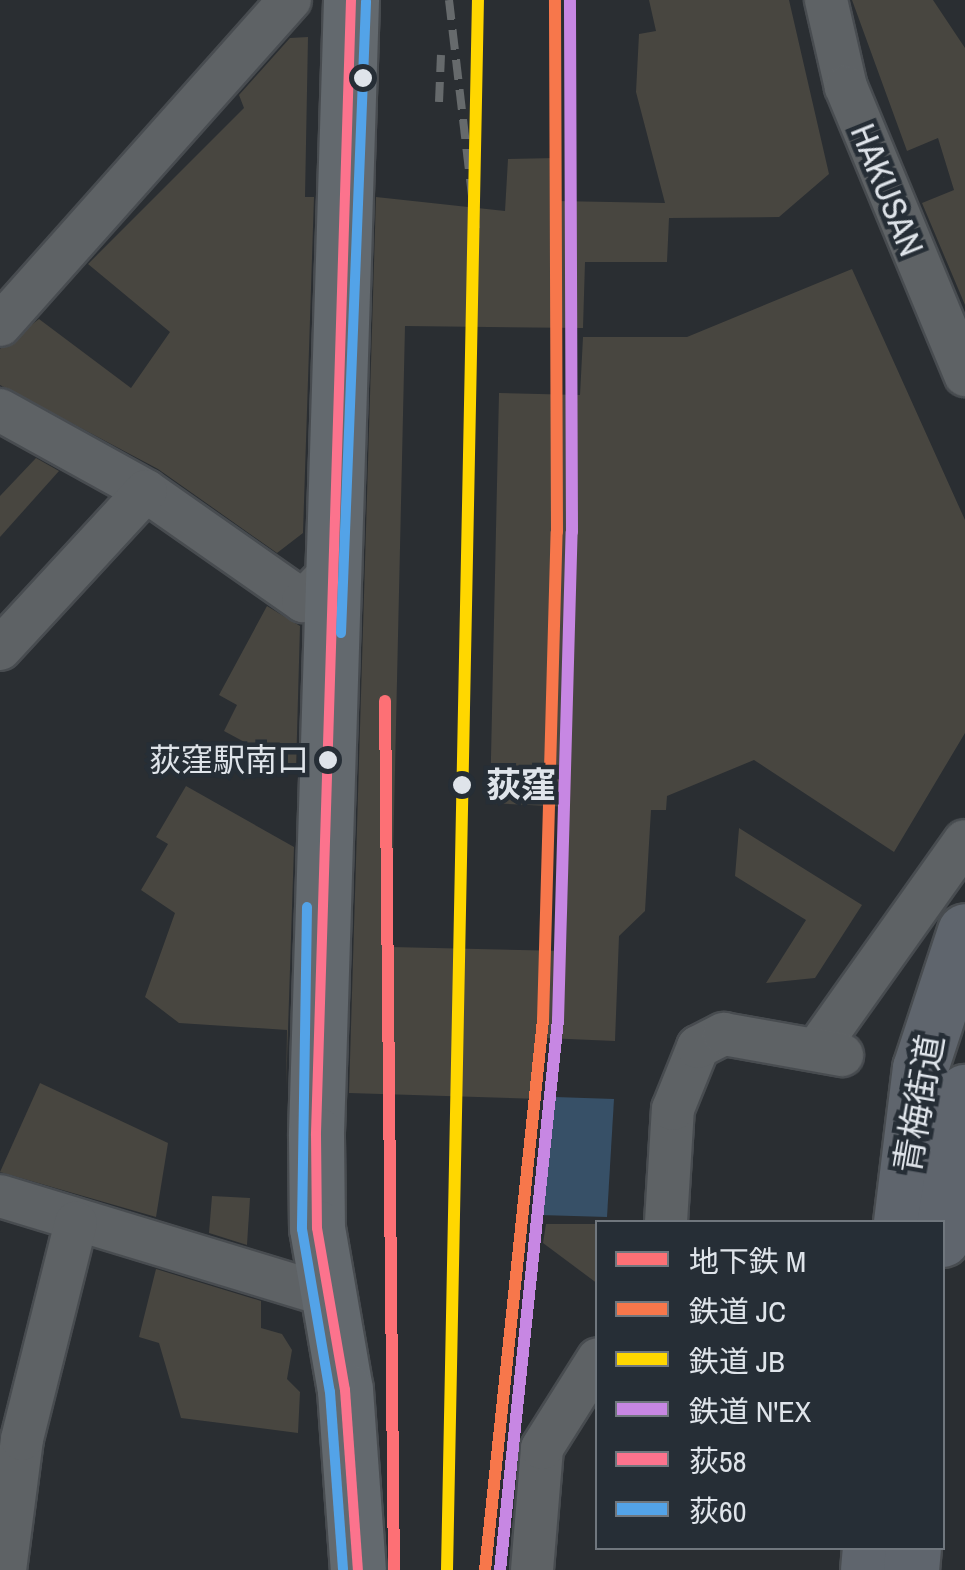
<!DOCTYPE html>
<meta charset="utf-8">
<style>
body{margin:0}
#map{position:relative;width:965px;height:1570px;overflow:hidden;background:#2a2e32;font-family:"Archivo Narrow","Noto Sans JP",sans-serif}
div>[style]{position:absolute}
.green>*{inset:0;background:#375067}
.building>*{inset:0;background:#484640}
.roads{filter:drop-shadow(2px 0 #484c50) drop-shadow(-2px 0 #484c50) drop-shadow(0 2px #484c50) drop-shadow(0 -2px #484c50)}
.street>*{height:42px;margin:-21px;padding:0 21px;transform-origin:21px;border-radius:21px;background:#5e6265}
.secondary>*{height:55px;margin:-27.5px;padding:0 27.5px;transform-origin:27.5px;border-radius:27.5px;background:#63696e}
.primary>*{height:55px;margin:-27.5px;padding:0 27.5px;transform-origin:27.5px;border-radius:27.5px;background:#5f656d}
.rail>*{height:8px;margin-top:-4px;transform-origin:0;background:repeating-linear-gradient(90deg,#666a6c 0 20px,transparent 0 30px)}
.bus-1>*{height:10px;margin:-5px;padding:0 5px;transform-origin:5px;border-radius:5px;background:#fc738d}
.bus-2>*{height:10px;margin:-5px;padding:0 5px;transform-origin:5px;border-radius:5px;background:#53a3e8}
.rail-1>*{height:12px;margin:-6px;padding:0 6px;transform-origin:6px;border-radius:6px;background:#f7774b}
.rail-2>*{height:12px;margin:-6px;padding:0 6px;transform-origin:6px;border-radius:6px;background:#ffd700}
.rail-3>*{height:12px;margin:-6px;padding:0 6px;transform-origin:6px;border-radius:6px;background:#c787e3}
.metro-1>*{height:12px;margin:-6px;padding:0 6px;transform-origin:6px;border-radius:6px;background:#fd7075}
.dots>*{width:28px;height:28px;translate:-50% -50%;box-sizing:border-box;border:5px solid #262e36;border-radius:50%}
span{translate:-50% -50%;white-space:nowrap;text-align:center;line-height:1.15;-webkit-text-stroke:9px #262e36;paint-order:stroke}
.bus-label{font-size:32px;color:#dfe4ea}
.right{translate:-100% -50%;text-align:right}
.street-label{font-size:35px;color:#dfe4ea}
.stop-label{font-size:35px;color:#dfe4ea;font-weight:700}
.left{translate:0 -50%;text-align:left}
.legend{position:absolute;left:595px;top:1220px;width:350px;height:330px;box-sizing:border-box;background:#262e36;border:2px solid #70777e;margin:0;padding:12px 18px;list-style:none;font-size:30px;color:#dfe4ea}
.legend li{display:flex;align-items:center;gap:20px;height:50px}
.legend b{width:50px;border:2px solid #70777e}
</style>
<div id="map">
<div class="green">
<i style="clip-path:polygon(555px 1097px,614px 1099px,607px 1217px,540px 1215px)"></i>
</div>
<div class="building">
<i style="clip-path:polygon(649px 0,789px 0,829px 174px,779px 217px,669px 218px,667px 262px,585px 262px,583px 328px,405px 326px,391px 947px,566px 951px,569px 807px,490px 803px,499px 393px,580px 395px,583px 337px,687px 337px,852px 269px,965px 520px,965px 733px,894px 852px,754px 760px,667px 796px,666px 810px,651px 810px,645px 911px,619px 936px,615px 1041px,545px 1038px,541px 1099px,349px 1093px,376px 197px,505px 211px,508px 159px,556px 158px,556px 201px,665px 203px,636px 92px,639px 34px,656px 31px)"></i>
<i style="clip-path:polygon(852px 0,933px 0,965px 48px,965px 305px,922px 203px,954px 190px,938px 138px,907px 151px)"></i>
<i style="clip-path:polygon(308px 37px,305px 197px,314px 197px,303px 533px,277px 553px,158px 469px,0 385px,0 349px,39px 319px,131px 388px,170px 332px,88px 264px,244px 108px,239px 95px,290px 38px)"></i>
<i style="clip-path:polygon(36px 458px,59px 471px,0 537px,0 496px)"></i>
<i style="clip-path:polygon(267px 606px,300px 626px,296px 770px,224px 731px,237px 705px,219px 695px)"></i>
<i style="clip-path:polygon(186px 786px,294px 847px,286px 1091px,287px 1030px,179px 1023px,145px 997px,175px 913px,141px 890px,168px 844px,156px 837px)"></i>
<i style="clip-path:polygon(739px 828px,862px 905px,815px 978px,766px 983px,806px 920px,735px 876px)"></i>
<i style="clip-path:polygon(40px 1083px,168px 1143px,156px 1217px,0 1172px)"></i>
<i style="clip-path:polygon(212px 1196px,250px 1198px,247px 1245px,209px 1233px)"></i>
<i style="clip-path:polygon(546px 1224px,598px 1224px,598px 1284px,543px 1243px)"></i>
<i style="clip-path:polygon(156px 1269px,261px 1301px,261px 1328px,282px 1334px,292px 1350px,287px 1379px,300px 1392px,298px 1433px,181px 1418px,159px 1343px,139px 1337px)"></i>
</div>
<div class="roads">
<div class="street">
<i style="left:826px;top:0;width:89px;rotate:77.1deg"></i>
<i style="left:846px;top:87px;width:312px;rotate:67.5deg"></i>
<i style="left:0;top:325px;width:436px;rotate:-48.3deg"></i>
<i style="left:0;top:410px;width:167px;rotate:29deg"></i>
<i style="left:146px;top:491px;width:192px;rotate:35deg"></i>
<i style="left:303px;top:601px;width:35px;rotate:-46deg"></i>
<i style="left:0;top:649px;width:215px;rotate:-47.3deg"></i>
<i style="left:817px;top:1049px;width:255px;rotate:-54.6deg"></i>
<i style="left:0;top:1196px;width:341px;rotate:16.9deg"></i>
<i style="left:666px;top:1222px;width:113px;rotate:-86.5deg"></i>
<i style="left:673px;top:1109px;width:67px;rotate:-68deg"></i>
<i style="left:698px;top:1047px;width:29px;rotate:-27deg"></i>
<i style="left:724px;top:1034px;width:120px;rotate:10.1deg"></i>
<i style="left:5px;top:1570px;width:132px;rotate:-82.6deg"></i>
<i style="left:22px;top:1439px;width:223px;rotate:-76deg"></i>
<i style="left:532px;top:1570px;width:122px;rotate:-85.3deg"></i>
<i style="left:542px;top:1448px;width:105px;rotate:-57.8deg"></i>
</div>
<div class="secondary">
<i style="left:351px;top:0;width:1136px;rotate:91.77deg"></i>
<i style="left:316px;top:1135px;width:93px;rotate:89.4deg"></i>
<i style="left:317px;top:1228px;width:164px;rotate:80.2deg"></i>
<i style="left:345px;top:1390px;width:180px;rotate:85.9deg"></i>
</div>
<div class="primary">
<i style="left:901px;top:1222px;width:155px;rotate:-83deg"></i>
<i style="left:920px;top:1068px;width:144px;rotate:-71.8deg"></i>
<i style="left:942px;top:1239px;width:149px;rotate:-81.1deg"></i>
<i style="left:868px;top:1570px;width:22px;rotate:-85deg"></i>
<i style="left:911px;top:1570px;width:22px;rotate:-85deg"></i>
</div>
</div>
<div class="rail">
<i style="left:449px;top:0;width:232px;rotate:83.3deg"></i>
<i style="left:439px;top:102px;width:47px;rotate:-87.6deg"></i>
</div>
<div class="bus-1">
<i style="left:351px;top:0;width:1136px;rotate:91.77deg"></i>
<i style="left:316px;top:1135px;width:93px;rotate:89.4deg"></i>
<i style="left:317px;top:1228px;width:164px;rotate:80.2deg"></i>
<i style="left:345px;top:1390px;width:180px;rotate:85.9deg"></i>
</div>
<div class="bus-2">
<i style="left:341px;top:633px;width:632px;rotate:-87.73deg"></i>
<i style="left:307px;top:907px;width:322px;rotate:90.9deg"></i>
<i style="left:302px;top:1229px;width:165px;rotate:80.3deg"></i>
<i style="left:330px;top:1392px;width:178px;rotate:85.8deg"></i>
</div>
<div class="rail-1">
<i style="left:485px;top:1570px;width:553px;rotate:-83.98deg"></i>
<i style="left:543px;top:1020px;width:488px;rotate:-88.4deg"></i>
<i style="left:557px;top:532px;width:532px;rotate:-90.22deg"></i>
</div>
<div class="rail-2">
<i style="left:447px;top:1570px;width:1570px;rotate:-88.87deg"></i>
</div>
<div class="rail-3">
<i style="left:500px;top:1570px;width:553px;rotate:-83.98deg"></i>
<i style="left:558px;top:1020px;width:488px;rotate:-88.4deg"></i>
<i style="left:572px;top:532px;width:532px;rotate:-90.22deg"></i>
</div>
<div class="metro-1">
<i style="left:385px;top:701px;width:869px;rotate:89.41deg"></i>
</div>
<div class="dots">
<i style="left:363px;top:78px;background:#dfe4ea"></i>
<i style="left:328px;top:760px;background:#dfe4ea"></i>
<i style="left:462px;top:785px;background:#dfe4ea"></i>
</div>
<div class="bus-label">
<span class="right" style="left:309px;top:760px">荻窪駅南口</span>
</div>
<div class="street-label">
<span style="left:887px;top:190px;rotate:68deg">HAKUSAN</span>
<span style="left:919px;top:1104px;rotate:-80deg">青梅街道</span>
</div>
<div class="stop-label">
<span class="left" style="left:486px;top:785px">荻窪</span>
</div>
<ul class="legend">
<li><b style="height:12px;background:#fd7075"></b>地下鉄 M</li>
<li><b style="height:12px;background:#f7774b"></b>鉄道 JC</li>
<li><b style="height:12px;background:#ffd700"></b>鉄道 JB</li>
<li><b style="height:12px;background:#c787e3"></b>鉄道 N'EX</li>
<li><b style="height:12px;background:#fc738d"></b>荻58</li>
<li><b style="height:12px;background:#53a3e8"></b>荻60</li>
</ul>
</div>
